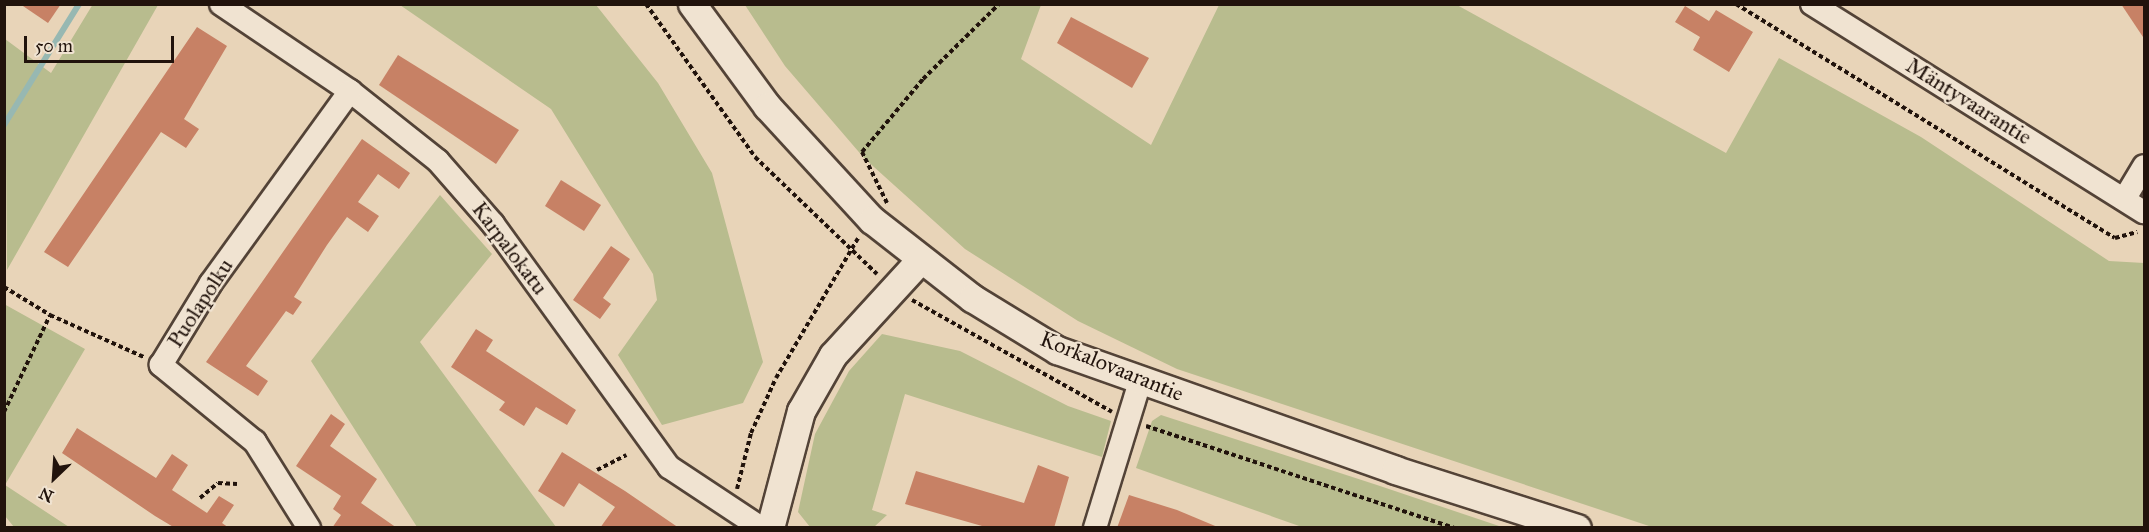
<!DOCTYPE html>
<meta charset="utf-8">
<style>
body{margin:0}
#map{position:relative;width:2149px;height:532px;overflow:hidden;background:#e8d4b8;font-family:"IM FELL Great Primer",serif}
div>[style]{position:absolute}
.green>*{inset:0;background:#b8bc8e}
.stream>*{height:6px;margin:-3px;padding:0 3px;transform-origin:3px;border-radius:3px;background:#97b8b2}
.building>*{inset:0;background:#c78165}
.path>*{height:4px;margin-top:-2px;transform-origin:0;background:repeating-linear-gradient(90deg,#21130c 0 4.5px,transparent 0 7.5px)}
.roads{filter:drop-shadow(2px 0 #534337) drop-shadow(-2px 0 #534337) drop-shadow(0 2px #534337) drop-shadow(0 -2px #534337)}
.minor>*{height:22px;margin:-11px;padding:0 11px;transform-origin:11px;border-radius:11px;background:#f0e3d1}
.tertiary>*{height:27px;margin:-13.5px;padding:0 13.5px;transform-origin:13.5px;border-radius:13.5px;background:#f0e3d1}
span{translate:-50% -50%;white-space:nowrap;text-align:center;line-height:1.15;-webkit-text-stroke:4.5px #f0e3d1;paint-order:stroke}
.street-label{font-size:22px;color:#21130c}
.frame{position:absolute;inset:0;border:6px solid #21130c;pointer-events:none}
.north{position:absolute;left:24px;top:448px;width:60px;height:60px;-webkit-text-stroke:4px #f0e3d1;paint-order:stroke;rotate:205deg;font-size:16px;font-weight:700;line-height:24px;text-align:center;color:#21130c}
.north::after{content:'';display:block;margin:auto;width:21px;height:27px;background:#21130c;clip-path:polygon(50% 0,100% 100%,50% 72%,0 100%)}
.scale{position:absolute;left:24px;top:36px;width:150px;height:27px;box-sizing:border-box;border:3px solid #21130c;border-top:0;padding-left:8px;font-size:18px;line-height:21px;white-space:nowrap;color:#21130c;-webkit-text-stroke:4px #f0e3d1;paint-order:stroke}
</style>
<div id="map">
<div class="green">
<i style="clip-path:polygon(93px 4px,158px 5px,7px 270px,5px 39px,51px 73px)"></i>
<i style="clip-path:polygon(400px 5px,596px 5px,658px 83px,712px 173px,763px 362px,743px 403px,662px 425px,618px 355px,657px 300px,653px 274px,551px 109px)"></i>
<i style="clip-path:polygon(745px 5px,1041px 5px,1021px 59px,1151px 145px,1219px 5px,1457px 5px,1726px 153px,1779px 58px,1921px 137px,2109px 261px,2144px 263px,2144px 527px,1652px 527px,1177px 369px,1078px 321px,965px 249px,864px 158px,785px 66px)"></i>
<i style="clip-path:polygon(440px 195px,492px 254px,420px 342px,556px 527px,417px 527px,311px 361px)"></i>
<i style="clip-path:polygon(4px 304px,85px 349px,5px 485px,69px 527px,14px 527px,5px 516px)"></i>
<i style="clip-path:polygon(882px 334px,960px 351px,1068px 406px,1111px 421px,1102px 457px,905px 394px,872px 510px,887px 515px,874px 527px,810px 527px,798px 512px,815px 434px,849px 371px)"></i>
<i style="clip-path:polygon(1161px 415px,1377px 485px,1502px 527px,1302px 527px,1136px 468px,1152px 421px)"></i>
</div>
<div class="stream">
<i style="left:4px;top:125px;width:142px;rotate:-58.2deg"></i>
</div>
<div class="building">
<i style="clip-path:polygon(20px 4px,61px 4px,48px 23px)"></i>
<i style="clip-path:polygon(2121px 4px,2145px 4px,2145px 40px)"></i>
<i style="clip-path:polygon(1685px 6px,1709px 21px,1716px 10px,1753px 32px,1729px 72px,1693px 50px,1700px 37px,1675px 22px)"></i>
<i style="clip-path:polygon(1071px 17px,1149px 58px,1132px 88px,1057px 43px)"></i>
<i style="clip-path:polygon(197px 27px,227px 46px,184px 119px,199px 129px,186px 148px,161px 132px,68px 267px,44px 252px)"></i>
<i style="clip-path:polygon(398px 55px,519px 130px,496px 164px,379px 85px)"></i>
<i style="clip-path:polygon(362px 139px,410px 173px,399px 189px,378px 174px,358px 202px,379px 216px,368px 232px,347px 217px,327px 245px,294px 297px,302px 302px,293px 315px,286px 311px,246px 366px,268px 381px,258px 396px,206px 362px)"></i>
<i style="clip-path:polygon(561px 180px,601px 205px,584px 231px,545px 206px)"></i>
<i style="clip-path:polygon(611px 246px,630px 259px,603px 298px,611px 304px,600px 319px,573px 300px)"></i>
<i style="clip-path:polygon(476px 329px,493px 340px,486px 351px,576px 410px,567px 425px,536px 407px,524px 426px,499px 410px,505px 402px,451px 367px)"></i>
<i style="clip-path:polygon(331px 414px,345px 424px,330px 446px,377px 479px,361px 503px,397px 528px,332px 528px,341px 515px,333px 509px,341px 496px,296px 466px)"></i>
<i style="clip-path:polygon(77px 428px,156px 478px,172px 454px,188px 465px,172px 490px,207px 513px,219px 496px,234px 505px,222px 523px,229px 528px,175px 528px,155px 516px,62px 453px)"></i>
<i style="clip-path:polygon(562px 452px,625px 491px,679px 528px,600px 528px,615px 507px,579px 483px,564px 507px,538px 491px)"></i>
<i style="clip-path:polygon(1038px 465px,1069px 477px,1054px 528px,989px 528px,905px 504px,916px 471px,1024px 503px)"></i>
<i style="clip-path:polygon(1129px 495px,1177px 510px,1220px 528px,1117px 528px)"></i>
</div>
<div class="path">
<i style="left:646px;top:4px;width:188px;rotate:54.5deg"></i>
<i style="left:755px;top:157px;width:169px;rotate:43.8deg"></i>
<i style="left:1736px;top:4px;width:445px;rotate:31.7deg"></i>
<i style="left:2115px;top:238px;width:23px;rotate:-15deg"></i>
<i style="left:887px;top:203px;width:57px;rotate:-116.1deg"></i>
<i style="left:862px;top:152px;width:95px;rotate:-50.1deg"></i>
<i style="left:923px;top:79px;width:107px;rotate:-44.6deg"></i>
<i style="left:4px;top:287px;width:54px;rotate:31.3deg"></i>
<i style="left:50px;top:315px;width:103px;rotate:24.1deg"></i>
<i style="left:912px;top:300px;width:229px;rotate:29.2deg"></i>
<i style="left:4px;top:412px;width:107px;rotate:-64.6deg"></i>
<i style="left:1146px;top:426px;width:324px;rotate:18.3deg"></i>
<i style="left:597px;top:470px;width:33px;rotate:-27deg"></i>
<i style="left:737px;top:489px;width:58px;rotate:-76deg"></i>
<i style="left:751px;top:433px;width:60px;rotate:-65.6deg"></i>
<i style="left:776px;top:378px;width:162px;rotate:-59.6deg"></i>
<i style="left:200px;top:498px;width:23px;rotate:-40deg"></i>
<i style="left:218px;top:483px;width:19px;rotate:3deg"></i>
</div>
<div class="roads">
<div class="minor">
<i style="left:221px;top:4px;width:156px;rotate:34deg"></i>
<i style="left:350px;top:91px;width:112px;rotate:38.5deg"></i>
<i style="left:438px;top:161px;width:84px;rotate:48.9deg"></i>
<i style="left:493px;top:224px;width:300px;rotate:54.1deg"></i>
<i style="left:669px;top:467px;width:110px;rotate:33.5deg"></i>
<i style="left:1812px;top:4px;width:392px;rotate:32.1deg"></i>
<i style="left:2125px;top:198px;width:37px;rotate:-59deg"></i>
<i style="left:309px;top:528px;width:102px;rotate:-122.1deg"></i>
<i style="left:255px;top:442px;width:122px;rotate:-140.7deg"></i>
<i style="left:161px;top:365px;width:96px;rotate:-58.6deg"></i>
<i style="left:211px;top:283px;width:237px;rotate:-54.1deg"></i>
<i style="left:1095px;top:528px;width:153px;rotate:-72.9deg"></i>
</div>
<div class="tertiary">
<i style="left:692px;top:4px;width:127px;rotate:53.7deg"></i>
<i style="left:767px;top:106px;width:155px;rotate:47.4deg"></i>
<i style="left:872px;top:220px;width:127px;rotate:38deg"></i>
<i style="left:972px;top:298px;width:100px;rotate:31.5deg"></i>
<i style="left:1057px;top:350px;width:359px;rotate:19.5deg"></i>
<i style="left:1395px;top:470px;width:191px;rotate:17.7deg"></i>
<i style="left:770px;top:528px;width:121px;rotate:-75.2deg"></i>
<i style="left:801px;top:411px;width:64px;rotate:-60.3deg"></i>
<i style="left:833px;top:355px;width:129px;rotate:-47.5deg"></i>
</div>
</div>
<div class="street-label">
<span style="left:1969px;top:101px;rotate:32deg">Mäntyvaarantie</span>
<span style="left:510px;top:248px;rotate:53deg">Karpalokatu</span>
<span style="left:200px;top:303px;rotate:-57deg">Puolapolku</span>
<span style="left:1112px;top:366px;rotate:22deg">Korkalovaarantie</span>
</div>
<div class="frame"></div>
<div class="north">N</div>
<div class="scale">50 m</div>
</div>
